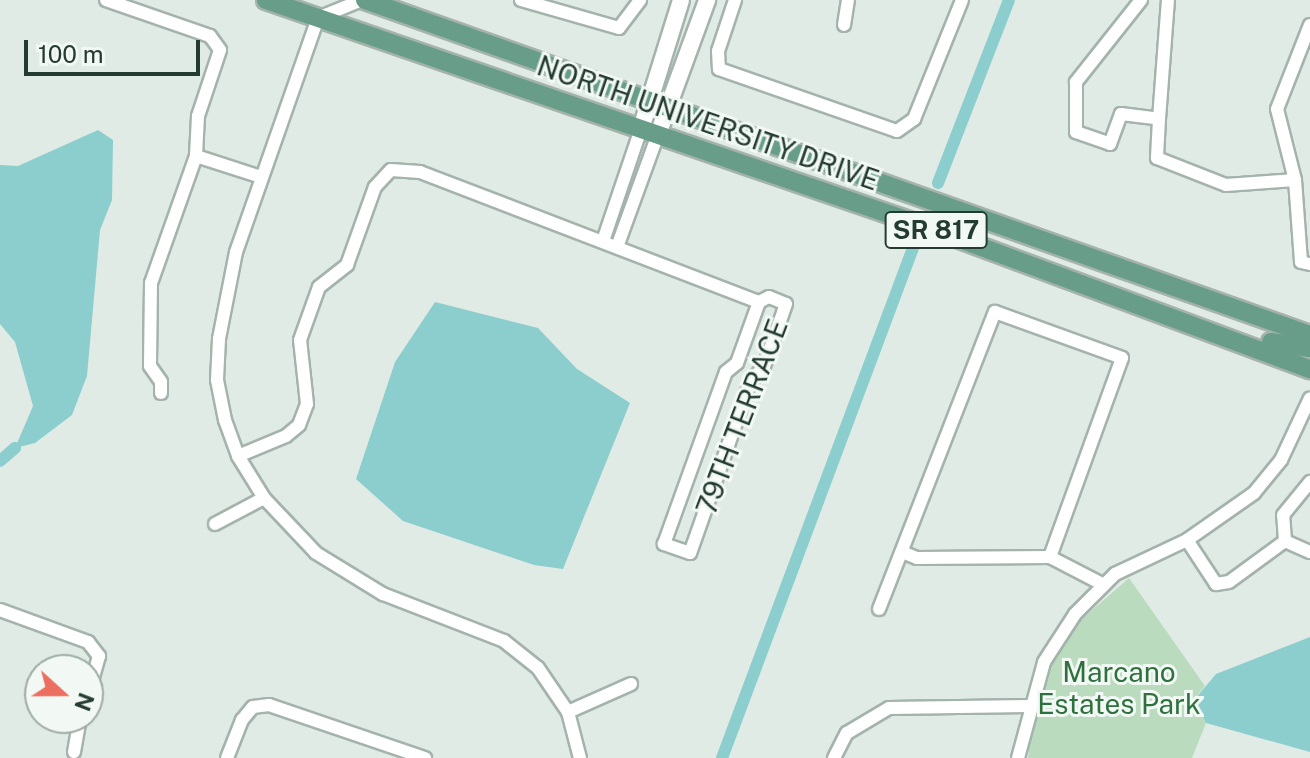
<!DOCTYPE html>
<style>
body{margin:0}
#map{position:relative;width:1310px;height:758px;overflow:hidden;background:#e1ebe5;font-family:"Public Sans",sans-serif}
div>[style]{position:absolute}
.green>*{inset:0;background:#bbdbbf}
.water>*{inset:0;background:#8ccdce}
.canal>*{height:12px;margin:-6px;padding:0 6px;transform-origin:6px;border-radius:6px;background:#8ccdce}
.roads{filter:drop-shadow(2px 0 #a4b3ab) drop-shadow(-2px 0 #a4b3ab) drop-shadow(0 2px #a4b3ab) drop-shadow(0 -2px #a4b3ab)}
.street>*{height:12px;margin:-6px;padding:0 6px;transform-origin:6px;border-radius:6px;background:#fff}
.secondary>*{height:16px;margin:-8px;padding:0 8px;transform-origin:8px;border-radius:8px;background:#fff}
.primary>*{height:18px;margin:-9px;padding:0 9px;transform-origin:9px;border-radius:9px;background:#689e89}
span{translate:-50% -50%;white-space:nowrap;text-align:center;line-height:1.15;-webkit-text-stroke:6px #f2f8f4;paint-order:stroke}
.shield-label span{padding:2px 6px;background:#f2f8f4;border:2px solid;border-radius:6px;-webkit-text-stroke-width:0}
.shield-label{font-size:26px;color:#233b31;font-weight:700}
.street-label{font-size:28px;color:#233b31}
.park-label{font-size:28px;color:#2f703e}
.north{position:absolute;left:24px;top:654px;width:80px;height:80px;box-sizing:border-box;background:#f2f8f4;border:2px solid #9faca6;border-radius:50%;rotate:111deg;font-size:22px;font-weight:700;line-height:32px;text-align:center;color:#233b31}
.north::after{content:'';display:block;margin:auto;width:28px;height:36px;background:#eb6e60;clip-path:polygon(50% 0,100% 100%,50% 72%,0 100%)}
.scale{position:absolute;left:24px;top:40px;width:176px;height:36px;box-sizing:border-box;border:4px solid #233b31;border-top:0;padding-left:10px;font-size:24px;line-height:28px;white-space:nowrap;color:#233b31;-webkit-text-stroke:6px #f2f8f4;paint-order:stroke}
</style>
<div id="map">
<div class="green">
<i style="clip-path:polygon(1129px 578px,1205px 686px,1194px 699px,1206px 723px,1192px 758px,1028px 758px,1035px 695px,1067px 632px)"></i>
</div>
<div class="water">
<i style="clip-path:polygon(98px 130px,113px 140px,112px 200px,100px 230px,87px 376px,72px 415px,35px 443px,15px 448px,33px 406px,15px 342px,0 324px,0 165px,18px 166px)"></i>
<i style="clip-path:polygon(435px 302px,538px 328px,577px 369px,630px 403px,563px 569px,534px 565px,403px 521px,356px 479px,395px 362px)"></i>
<i style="clip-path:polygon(1310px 637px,1310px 752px,1206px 723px,1194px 700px,1216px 674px)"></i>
</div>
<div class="canal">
<i style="left:938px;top:183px;width:196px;rotate:-68.8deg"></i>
<i style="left:0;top:461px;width:20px;rotate:-41deg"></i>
<i style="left:722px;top:758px;width:553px;rotate:-69.47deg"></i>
</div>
<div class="roads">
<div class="street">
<i style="left:106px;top:0;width:110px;rotate:19.1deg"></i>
<i style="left:210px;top:36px;width:17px;rotate:54deg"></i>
<i style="left:220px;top:50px;width:70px;rotate:108.4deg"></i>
<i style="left:198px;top:116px;width:40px;rotate:92.9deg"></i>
<i style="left:196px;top:156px;width:135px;rotate:109.5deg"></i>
<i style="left:151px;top:283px;width:83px;rotate:90.7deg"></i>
<i style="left:150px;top:366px;width:19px;rotate:55deg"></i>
<i style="left:161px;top:382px;width:11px;rotate:90deg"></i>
<i style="left:362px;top:0;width:48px;rotate:157.8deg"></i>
<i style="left:318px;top:18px;width:248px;rotate:109.3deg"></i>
<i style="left:236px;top:252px;width:89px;rotate:101.1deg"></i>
<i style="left:219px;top:339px;width:41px;rotate:92.8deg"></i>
<i style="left:217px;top:380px;width:41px;rotate:78.7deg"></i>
<i style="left:225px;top:420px;width:38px;rotate:70deg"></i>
<i style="left:238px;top:456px;width:49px;rotate:58.2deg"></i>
<i style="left:264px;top:498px;width:76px;rotate:46.6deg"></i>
<i style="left:316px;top:553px;width:79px;rotate:31.5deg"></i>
<i style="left:383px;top:594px;width:130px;rotate:21.2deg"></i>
<i style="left:504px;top:641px;width:43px;rotate:38.5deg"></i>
<i style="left:538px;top:668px;width:53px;rotate:55.7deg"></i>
<i style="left:568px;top:712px;width:48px;rotate:75.4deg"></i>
<i style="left:521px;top:0;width:102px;rotate:15.9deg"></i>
<i style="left:619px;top:28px;width:35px;rotate:-53deg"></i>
<i style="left:735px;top:0;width:54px;rotate:108.4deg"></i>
<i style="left:718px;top:51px;width:18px;rotate:87deg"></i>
<i style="left:719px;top:69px;width:188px;rotate:19.2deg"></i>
<i style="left:897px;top:131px;width:21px;rotate:-35deg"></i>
<i style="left:914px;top:119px;width:128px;rotate:-68deg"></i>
<i style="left:1141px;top:0;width:105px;rotate:128.4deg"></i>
<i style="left:1076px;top:82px;width:50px;rotate:90deg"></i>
<i style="left:1076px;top:132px;width:36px;rotate:19deg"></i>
<i style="left:1110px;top:144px;width:32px;rotate:-70deg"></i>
<i style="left:1121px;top:114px;width:38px;rotate:7deg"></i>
<i style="left:1159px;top:119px;width:39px;rotate:93deg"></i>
<i style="left:1157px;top:158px;width:74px;rotate:21.4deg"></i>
<i style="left:1226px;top:185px;width:69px;rotate:-4.1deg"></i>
<i style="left:844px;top:25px;width:25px;rotate:-81deg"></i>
<i style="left:1310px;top:25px;width:90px;rotate:111.4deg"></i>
<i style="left:1277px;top:109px;width:73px;rotate:75.8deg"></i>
<i style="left:1295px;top:180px;width:82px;rotate:85.8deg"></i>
<i style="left:1301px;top:262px;width:9px;rotate:13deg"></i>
<i style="left:1159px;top:119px;width:119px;rotate:-85.7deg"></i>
<i style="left:196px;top:156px;width:68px;rotate:17.9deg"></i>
<i style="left:603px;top:241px;width:115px;rotate:-71.3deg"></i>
<i style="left:617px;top:247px;width:117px;rotate:-70deg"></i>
<i style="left:769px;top:297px;width:18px;rotate:22deg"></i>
<i style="left:786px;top:304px;width:66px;rotate:109.5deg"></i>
<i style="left:764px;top:366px;width:22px;rotate:129deg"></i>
<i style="left:750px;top:383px;width:180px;rotate:109.4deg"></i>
<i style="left:690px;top:553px;width:28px;rotate:-161deg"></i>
<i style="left:664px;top:544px;width:183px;rotate:-70.2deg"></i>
<i style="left:726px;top:372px;width:14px;rotate:-39deg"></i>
<i style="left:737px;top:363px;width:65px;rotate:-70.2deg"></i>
<i style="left:759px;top:302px;width:11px;rotate:-27deg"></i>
<i style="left:238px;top:456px;width:52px;rotate:-22.6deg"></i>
<i style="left:286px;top:436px;width:17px;rotate:-40deg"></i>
<i style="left:299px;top:425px;width:22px;rotate:-69deg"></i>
<i style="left:307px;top:404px;width:64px;rotate:-96.2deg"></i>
<i style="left:300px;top:340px;width:56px;rotate:-70.3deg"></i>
<i style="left:319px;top:287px;width:36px;rotate:-38deg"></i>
<i style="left:347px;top:265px;width:83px;rotate:-70.3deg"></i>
<i style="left:375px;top:187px;width:23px;rotate:-47deg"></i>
<i style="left:391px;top:170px;width:29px;rotate:4deg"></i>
<i style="left:420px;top:172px;width:363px;rotate:21deg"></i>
<i style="left:215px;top:524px;width:55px;rotate:-28deg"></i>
<i style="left:1187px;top:540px;width:53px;rotate:56.6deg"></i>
<i style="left:1216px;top:584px;width:13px;rotate:-9deg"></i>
<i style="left:1229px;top:582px;width:69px;rotate:-36.2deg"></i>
<i style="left:1285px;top:541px;width:26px;rotate:-94deg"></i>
<i style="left:1283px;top:515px;width:43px;rotate:-50.7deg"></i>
<i style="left:1285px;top:541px;width:27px;rotate:24deg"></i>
<i style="left:902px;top:552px;width:16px;rotate:22deg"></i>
<i style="left:917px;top:558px;width:133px;rotate:-0.4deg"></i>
<i style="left:1050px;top:557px;width:59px;rotate:27.4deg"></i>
<i style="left:879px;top:609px;width:319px;rotate:-68.7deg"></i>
<i style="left:995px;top:312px;width:135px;rotate:19.9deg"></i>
<i style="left:1122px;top:358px;width:212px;rotate:109.9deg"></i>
<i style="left:0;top:610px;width:94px;rotate:20deg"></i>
<i style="left:88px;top:642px;width:18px;rotate:52deg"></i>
<i style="left:99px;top:656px;width:41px;rotate:105.8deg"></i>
<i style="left:568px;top:712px;width:69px;rotate:-24deg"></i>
<i style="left:74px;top:752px;width:35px;rotate:-80deg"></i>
<i style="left:227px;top:758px;width:41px;rotate:-68.5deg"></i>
<i style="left:242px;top:720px;width:17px;rotate:-50deg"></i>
<i style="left:253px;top:707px;width:16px;rotate:-7deg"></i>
<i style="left:269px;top:705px;width:165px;rotate:18.8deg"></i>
<i style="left:834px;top:758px;width:28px;rotate:-63deg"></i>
<i style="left:847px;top:733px;width:49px;rotate:-30.8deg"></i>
<i style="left:889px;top:708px;width:140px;rotate:-0.8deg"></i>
<i style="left:1018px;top:758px;width:99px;rotate:-74.8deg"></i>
<i style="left:1044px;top:662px;width:57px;rotate:-57.1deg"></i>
<i style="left:1075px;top:614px;width:57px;rotate:-45deg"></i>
<i style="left:1115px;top:574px;width:80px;rotate:-25.3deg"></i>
<i style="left:1187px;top:540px;width:82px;rotate:-35deg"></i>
<i style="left:1254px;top:493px;width:43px;rotate:-50.7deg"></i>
<i style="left:1281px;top:460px;width:68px;rotate:-64.9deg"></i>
</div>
<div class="secondary">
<i style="left:640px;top:132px;width:138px;rotate:-72.7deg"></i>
<i style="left:657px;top:137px;width:146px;rotate:-69.9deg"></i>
</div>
<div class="primary">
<i style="left:266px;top:0;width:714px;rotate:18.97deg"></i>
<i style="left:941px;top:232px;width:394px;rotate:20.4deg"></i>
<i style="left:365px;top:0;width:1003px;rotate:19.52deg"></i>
<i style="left:1271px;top:342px;width:39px;rotate:9deg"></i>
</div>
</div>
<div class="shield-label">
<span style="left:936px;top:230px">SR 817</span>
</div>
<div class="street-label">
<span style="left:708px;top:123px;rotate:19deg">NORTH UNIVERSITY DRIVE</span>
<span style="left:742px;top:417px;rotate:-69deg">79TH TERRACE</span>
</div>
<div class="park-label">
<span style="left:1119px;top:688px">Marcano<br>Estates Park</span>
</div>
<div class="north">N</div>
<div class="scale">100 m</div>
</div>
